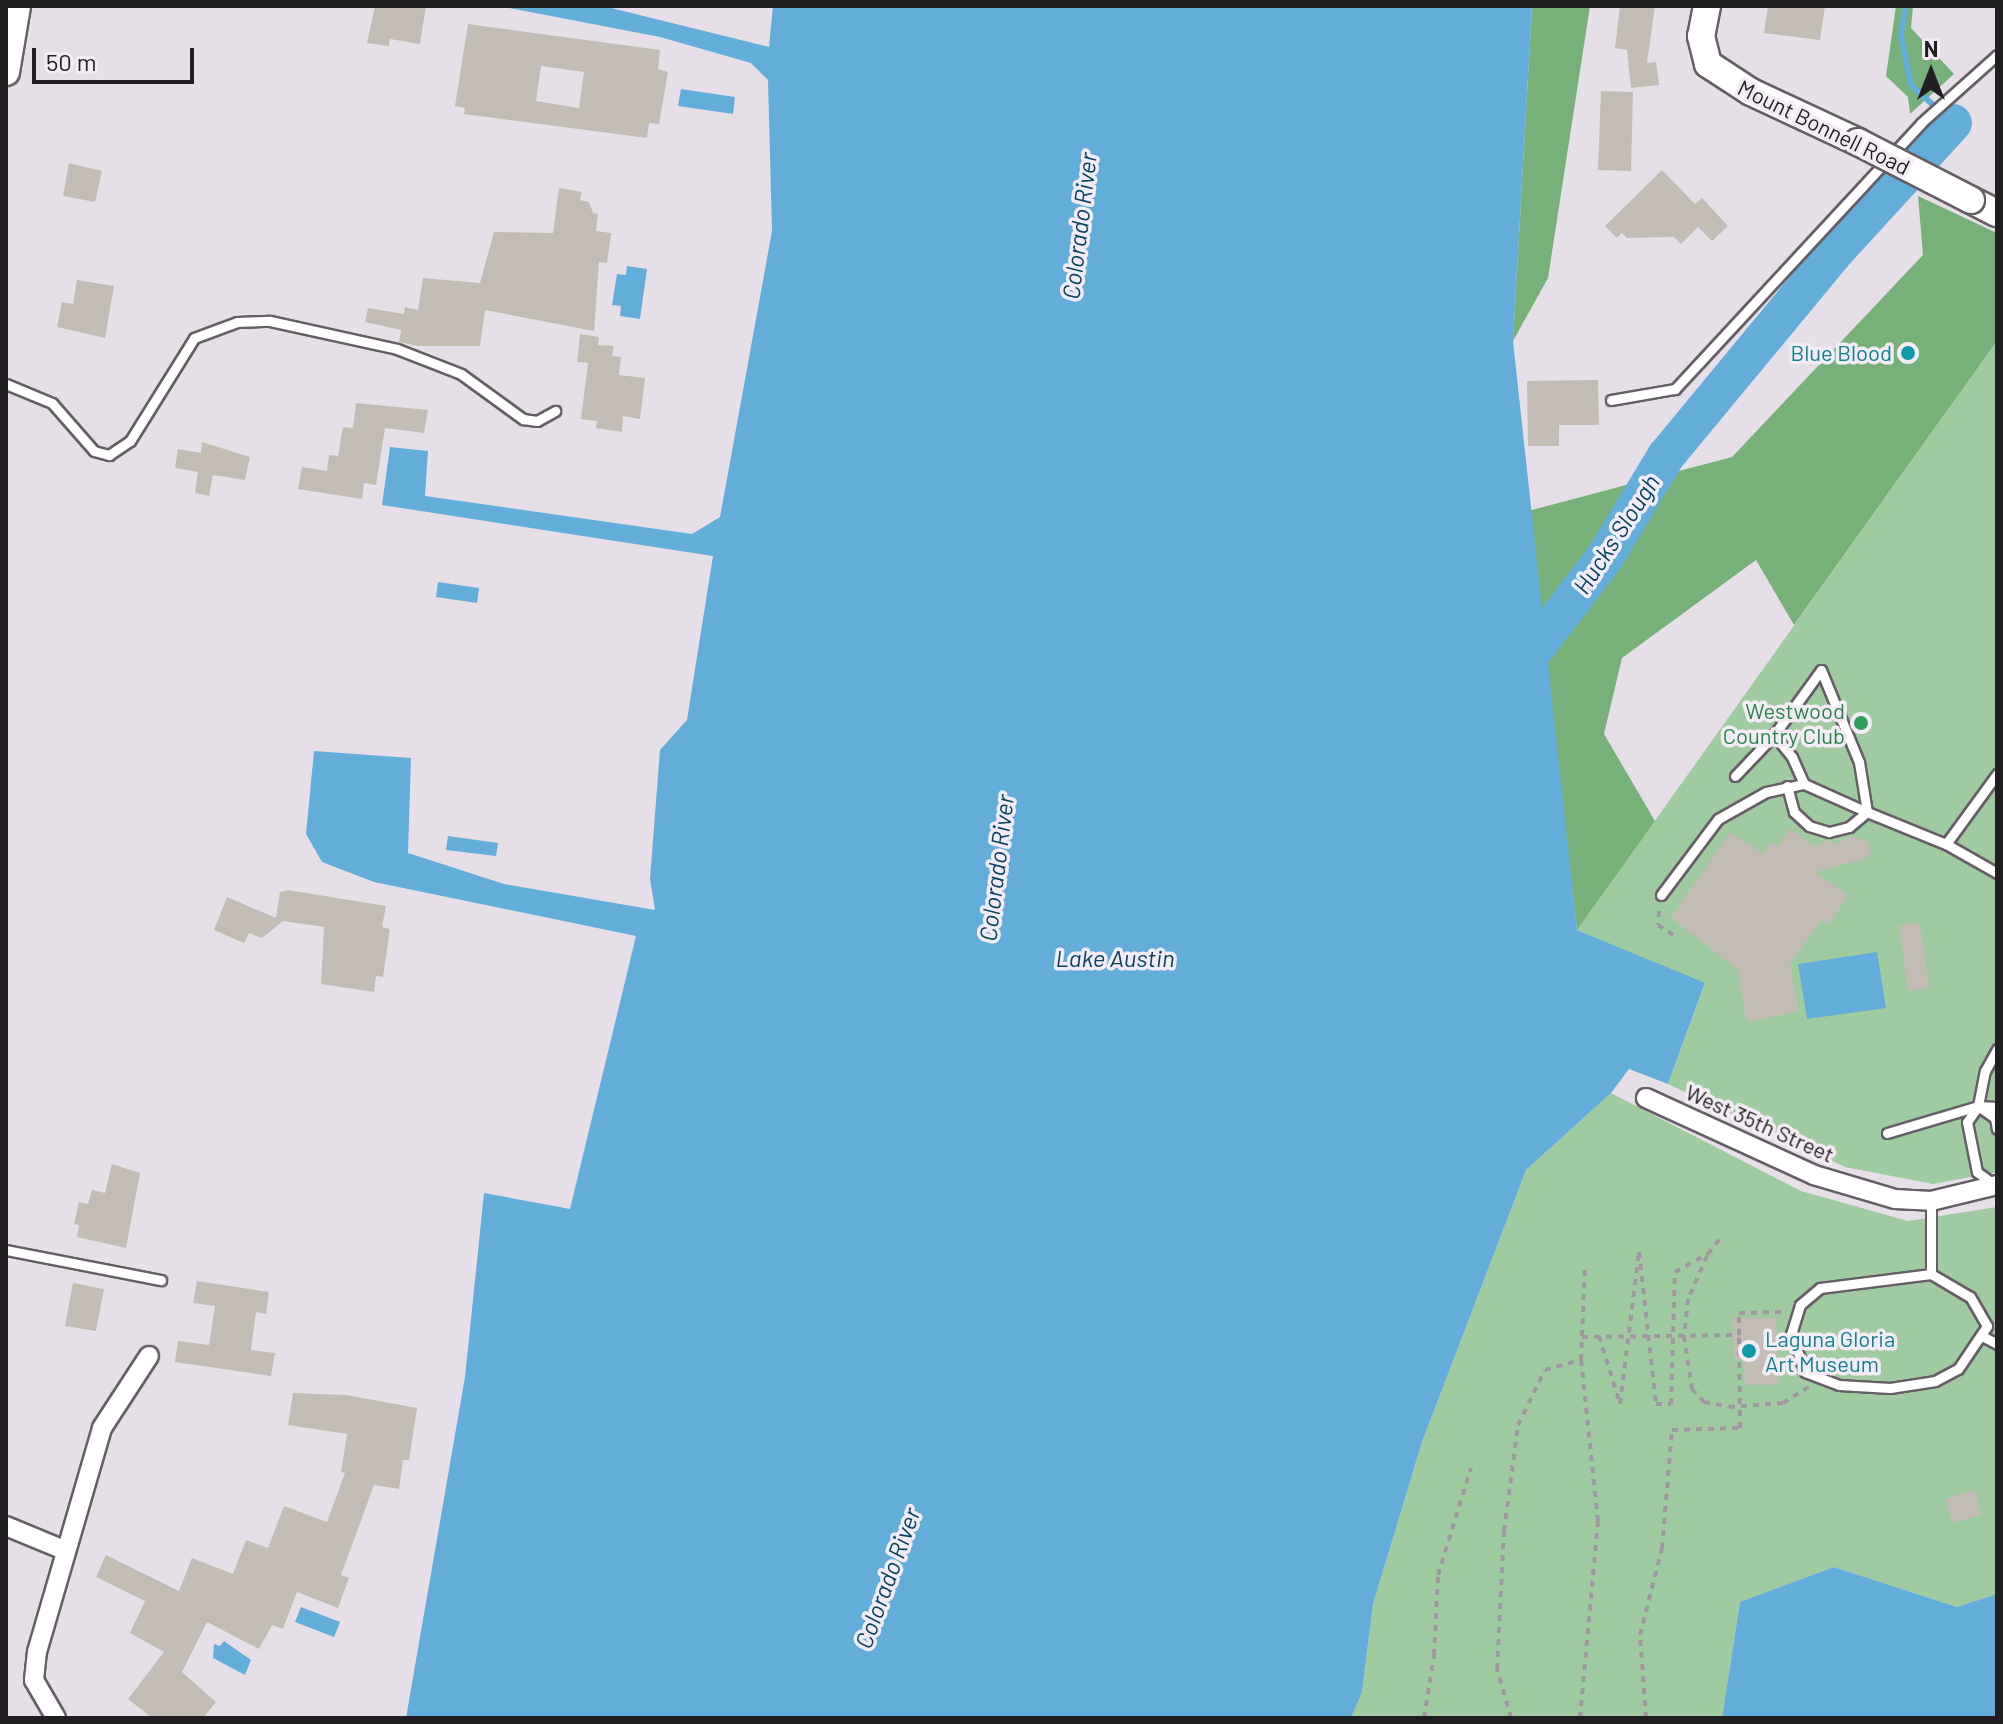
<!DOCTYPE html>
<style>
body{margin:0}
#map{position:relative;width:2003px;height:1724px;overflow:hidden;background:#e6dfe7;font-family:Barlow,sans-serif}
div>[style]{position:absolute}
.green>*{inset:0;background:#a0cba1}
.forest>*{inset:0;background:#78b079}
.water>*{inset:0;background:#62add9}
.stream>*{height:6px;margin:-3px;padding:0 3px;transform-origin:3px;border-radius:3px;background:#62add9}
.river>*{height:38px;margin:-19px;padding:0 19px;transform-origin:19px;border-radius:19px;background:#62add9}
.building>*{inset:0;background:#c3bcb5}
.path>*{height:4px;margin-top:-2px;transform-origin:0;background:repeating-linear-gradient(90deg,#9f999f 0 6px,transparent 0 12px)}
.roads{filter:drop-shadow(2px 0 #655e65) drop-shadow(-2px 0 #655e65) drop-shadow(0 2px #655e65) drop-shadow(0 -2px #655e65)}
.lane>*{height:9px;margin:-4.5px;padding:0 4.5px;transform-origin:4.5px;border-radius:4.5px;background:#fff}
.street>*{height:18px;margin:-9px;padding:0 9px;transform-origin:9px;border-radius:9px;background:#fff}
.secondary>*{height:26px;margin:-13px;padding:0 13px;transform-origin:13px;border-radius:13px;background:#fff}
.bridges{filter:drop-shadow(2px 0 #655e65) drop-shadow(-2px 0 #655e65) drop-shadow(0 2px #655e65) drop-shadow(0 -2px #655e65)}
.secondary-bridge>*{height:26px;margin:-13px;padding:0 13px;transform-origin:13px;border-radius:13px;background:#fff}
.dots>*{width:22px;height:22px;translate:-50% -50%;box-sizing:border-box;border:4px solid #f4ecf4;border-radius:50%}
span{translate:-50% -50%;white-space:nowrap;text-align:center;line-height:1.15;-webkit-text-stroke:7px #f4ecf4;paint-order:stroke}
.street-label{font-size:22px;color:#211e21}
.culture-label{font-size:22px;color:#0d838f}
.right{translate:-100% -50%;text-align:right}
.left{translate:0 -50%;text-align:left}
.leisure-label{font-size:22px;color:#27864d}
.water-label{font-size:24px;color:#044462;font-style:italic}
.frame{position:absolute;inset:0;border:8px solid #211e21;pointer-events:none}
.north{position:absolute;left:1891px;top:32px;width:80px;height:80px;-webkit-text-stroke:6px #f4ecf4;paint-order:stroke;rotate:0deg;font-size:22px;font-weight:700;line-height:32px;text-align:center;color:#211e21}
.north::after{content:'';display:block;margin:auto;width:28px;height:36px;background:#211e21;clip-path:polygon(50% 0,100% 100%,50% 72%,0 100%)}
.scale{position:absolute;left:32px;top:48px;width:162px;height:36px;box-sizing:border-box;border:4px solid #211e21;border-top:0;padding-left:10px;font-size:24px;line-height:28px;white-space:nowrap;color:#211e21;-webkit-text-stroke:6px #f4ecf4;paint-order:stroke}
</style>
<div id="map">
<div class="green">
<i style="clip-path:polygon(1997px 341px,1997px 1172px,1933px 1184px,1845px 1167px,1668px 1084px,1705px 984px,1577px 930px)"></i>
<i style="clip-path:polygon(1611px 1093px,1801px 1191px,1908px 1221px,1997px 1207px,1997px 1594px,1957px 1607px,1834px 1567px,1740px 1602px,1722px 1718px,1351px 1718px,1362px 1692px,1373px 1604px,1422px 1442px,1526px 1170px)"></i>
</div>
<div class="forest">
<i style="clip-path:polygon(1532px 6px,1590px 6px,1548px 278px,1513px 341px)"></i>
<i style="clip-path:polygon(1896px 6px,1913px 6px,1911px 28px,1954px 74px,1910px 114px,1908px 97px,1886px 76px)"></i>
<i style="clip-path:polygon(1918px 196px,1997px 233px,1997px 341px,1794px 625px,1756px 560px,1622px 658px,1604px 734px,1655px 821px,1577px 930px,1528px 511px,1732px 457px,1923px 255px)"></i>
</div>
<div class="water">
<i style="clip-path:polygon(499px 6px,603px 6px,769px 47px,773px 6px,1532px 6px,1513px 341px,1577px 930px,1705px 983px,1668px 1084px,1629px 1069px,1611px 1093px,1526px 1170px,1422px 1442px,1373px 1604px,1362px 1692px,1351px 1718px,406px 1718px,465px 1377px,484px 1193px,570px 1209px,636px 936px,374px 882px,322px 862px,306px 834px,314px 751px,411px 758px,408px 853px,504px 884px,655px 910px,650px 879px,660px 750px,687px 720px,713px 556px,382px 505px,390px 447px,428px 451px,425px 496px,692px 534px,720px 517px,772px 231px,768px 80px,751px 63px,660px 37px)"></i>
<i style="clip-path:polygon(681px 89px,735px 97px,733px 114px,678px 106px)"></i>
<i style="clip-path:polygon(627px 266px,647px 269px,640px 319px,620px 316px,621px 306px,612px 305px,617px 274px,626px 275px)"></i>
<i style="clip-path:polygon(438px 582px,479px 588px,477px 603px,436px 597px)"></i>
<i style="clip-path:polygon(448px 836px,498px 843px,496px 856px,446px 850px)"></i>
<i style="clip-path:polygon(1877px 952px,1886px 1008px,1807px 1019px,1798px 964px)"></i>
<i style="clip-path:polygon(1834px 1567px,1957px 1607px,1997px 1594px,1997px 1718px,1722px 1718px,1740px 1602px)"></i>
<i style="clip-path:polygon(301px 1607px,340px 1622px,334px 1637px,295px 1622px)"></i>
<i style="clip-path:polygon(224px 1641px,251px 1660px,245px 1675px,213px 1658px,214px 1644px,220px 1646px)"></i>
</div>
<div class="stream">
<i style="left:1906px;top:6px;width:29px;rotate:100deg"></i>
<i style="left:1901px;top:35px;width:51px;rotate:78.7deg"></i>
<i style="left:1911px;top:85px;width:57px;rotate:42.1deg"></i>
</div>
<div class="river">
<i style="left:1507px;top:676px;width:17px;rotate:-33deg"></i>
<i style="left:1521px;top:667px;width:138px;rotate:-52.6deg"></i>
<i style="left:1605px;top:557px;width:118px;rotate:-58.9deg"></i>
<i style="left:1666px;top:456px;width:261px;rotate:-50.4deg"></i>
<i style="left:1832px;top:255px;width:179px;rotate:-47.5deg"></i>
</div>
<div class="building">
<i style="clip-path:polygon(375px 6px,426px 6px,420px 44px,390px 39px,389px 46px,367px 43px)"></i>
<i style="clip-path:polygon(1620px 6px,1655px 6px,1647px 63px,1656px 62px,1659px 85px,1631px 88px,1627px 50px,1615px 48px)"></i>
<i style="clip-path:polygon(1768px 6px,1825px 6px,1820px 40px,1764px 33px)"></i>
<i style="clip-path:polygon(evenodd,468px 24px,660px 50px,658px 69px,668px 72px,659px 124px,649px 123px,647px 138px,464px 114px,465px 108px,455px 106px,468px 24px,541px 66px,584px 72px,579px 108px,536px 101px,541px 66px)"></i>
<i style="clip-path:polygon(1601px 91px,1633px 92px,1631px 171px,1598px 170px)"></i>
<i style="clip-path:polygon(69px 163px,102px 171px,95px 202px,63px 196px)"></i>
<i style="clip-path:polygon(1662px 170px,1695px 204px,1702px 198px,1728px 226px,1712px 241px,1698px 227px,1681px 244px,1674px 237px,1627px 238px,1622px 233px,1617px 238px,1605px 226px)"></i>
<i style="clip-path:polygon(559px 188px,582px 192px,580px 200px,589px 202px,593px 213px,598px 214px,596px 231px,611px 233px,607px 263px,599px 262px,594px 331px,485px 310px,480px 346px,418px 346px,399px 342px,401px 330px,365px 322px,368px 308px,404px 314px,405px 307px,418px 310px,423px 278px,480px 283px,494px 232px,553px 233px)"></i>
<i style="clip-path:polygon(77px 280px,114px 286px,105px 338px,57px 327px,62px 302px,73px 304px)"></i>
<i style="clip-path:polygon(580px 334px,599px 337px,598px 345px,614px 346px,612px 356px,621px 357px,619px 375px,645px 378px,640px 419px,623px 416px,622px 432px,596px 428px,597px 421px,581px 419px,588px 363px,577px 362px)"></i>
<i style="clip-path:polygon(1598px 380px,1599px 425px,1559px 425px,1559px 446px,1528px 446px,1527px 381px)"></i>
<i style="clip-path:polygon(356px 403px,428px 410px,424px 433px,385px 428px,376px 485px,364px 483px,362px 499px,298px 489px,302px 467px,327px 471px,329px 455px,338px 456px,343px 427px,353px 428px)"></i>
<i style="clip-path:polygon(202px 442px,250px 457px,245px 480px,213px 475px,209px 496px,195px 493px,198px 472px,175px 468px,178px 449px,201px 453px)"></i>
<i style="clip-path:polygon(1790px 829px,1815px 847px,1825px 840px,1837px 844px,1850px 836px,1867px 841px,1871px 851px,1865px 859px,1815px 872px,1848px 895px,1828px 925px,1821px 920px,1790px 964px,1799px 1011px,1747px 1022px,1737px 969px,1671px 918px,1730px 832px,1763px 854px,1771px 842px,1778px 846px)"></i>
<i style="clip-path:polygon(288px 890px,386px 906px,382px 927px,390px 929px,383px 977px,376px 976px,374px 992px,321px 984px,324px 927px,283px 921px,262px 938px,249px 933px,244px 943px,214px 930px,227px 897px,276px 918px,280px 892px)"></i>
<i style="clip-path:polygon(1920px 923px,1929px 988px,1908px 991px,1899px 925px)"></i>
<i style="clip-path:polygon(112px 1164px,140px 1173px,126px 1248px,77px 1237px,79px 1225px,74px 1224px,79px 1202px,88px 1204px,92px 1190px,105px 1193px)"></i>
<i style="clip-path:polygon(197px 1281px,269px 1292px,266px 1314px,256px 1312px,251px 1350px,275px 1353px,271px 1376px,175px 1362px,178px 1341px,209px 1345px,215px 1306px,193px 1303px)"></i>
<i style="clip-path:polygon(73px 1283px,104px 1289px,96px 1331px,65px 1326px)"></i>
<i style="clip-path:polygon(1733px 1318px,1776px 1318px,1779px 1385px,1745px 1385px,1744px 1359px,1734px 1359px)"></i>
<i style="clip-path:polygon(293px 1393px,346px 1395px,417px 1408px,409px 1460px,403px 1460px,399px 1489px,374px 1485px,341px 1575px,349px 1578px,338px 1608px,297px 1592px,283px 1629px,272px 1625px,259px 1649px,207px 1622px,182px 1672px,216px 1702px,203px 1718px,152px 1718px,128px 1699px,164px 1652px,130px 1633px,145px 1601px,96px 1577px,106px 1555px,179px 1591px,192px 1558px,233px 1574px,246px 1540px,268px 1548px,284px 1506px,327px 1522px,345px 1473px,341px 1472px,347px 1434px,288px 1425px)"></i>
<i style="clip-path:polygon(1975px 1490px,1981px 1515px,1952px 1523px,1945px 1499px)"></i>
</div>
<div class="path">
<i style="left:1659px;top:911px;width:14px;rotate:94deg"></i>
<i style="left:1658px;top:925px;width:20px;rotate:33deg"></i>
<i style="left:1707px;top:1256px;width:47px;rotate:113.8deg"></i>
<i style="left:1688px;top:1299px;width:37px;rotate:96deg"></i>
<i style="left:1684px;top:1336px;width:54px;rotate:81.4deg"></i>
<i style="left:1692px;top:1389px;width:18px;rotate:47deg"></i>
<i style="left:1704px;top:1402px;width:25px;rotate:11deg"></i>
<i style="left:1729px;top:1407px;width:54px;rotate:-4.2deg"></i>
<i style="left:1783px;top:1403px;width:31px;rotate:-32deg"></i>
<i style="left:1599px;top:1336px;width:71px;rotate:72.8deg"></i>
<i style="left:1620px;top:1404px;width:153px;rotate:-82.9deg"></i>
<i style="left:1639px;top:1252px;width:153px;rotate:83.6deg"></i>
<i style="left:1656px;top:1404px;width:15px"></i>
<i style="left:1671px;top:1404px;width:132px;rotate:-88.3deg"></i>
<i style="left:1675px;top:1272px;width:38px;rotate:-29deg"></i>
<i style="left:1708px;top:1254px;width:24px;rotate:-52deg"></i>
<i style="left:1582px;top:1337px;width:157px;rotate:-0.7deg"></i>
<i style="left:1739px;top:1335px;width:22px;rotate:-90deg"></i>
<i style="left:1739px;top:1313px;width:43px;rotate:-1.3deg"></i>
<i style="left:1424px;top:1718px;width:64px;rotate:-81deg"></i>
<i style="left:1434px;top:1655px;width:80px;rotate:-87.1deg"></i>
<i style="left:1438px;top:1575px;width:112px;rotate:-72.9deg"></i>
<i style="left:1511px;top:1718px;width:51px;rotate:-105.9deg"></i>
<i style="left:1497px;top:1669px;width:138px;rotate:-87.1deg"></i>
<i style="left:1504px;top:1531px;width:107px;rotate:-82.5deg"></i>
<i style="left:1518px;top:1425px;width:61px;rotate:-63.9deg"></i>
<i style="left:1545px;top:1370px;width:37px;rotate:-16deg"></i>
<i style="left:1580px;top:1718px;width:198px;rotate:-84.8deg"></i>
<i style="left:1598px;top:1521px;width:162px;rotate:-96deg"></i>
<i style="left:1581px;top:1360px;width:95px;rotate:-87.6deg"></i>
<i style="left:1646px;top:1718px;width:83px;rotate:-94.1deg"></i>
<i style="left:1640px;top:1635px;width:90px;rotate:-75.8deg"></i>
<i style="left:1662px;top:1548px;width:118px;rotate:-85.2deg"></i>
<i style="left:1672px;top:1430px;width:68px;rotate:-1.7deg"></i>
<i style="left:1740px;top:1428px;width:93px;rotate:-90.6deg"></i>
</div>
<div class="roads">
<div class="lane">
<i style="left:6px;top:384px;width:50px;rotate:22.4deg"></i>
<i style="left:52px;top:403px;width:64px;rotate:48.8deg"></i>
<i style="left:94px;top:451px;width:16px;rotate:15deg"></i>
<i style="left:109px;top:455px;width:25px;rotate:-34deg"></i>
<i style="left:130px;top:441px;width:121px;rotate:-58.1deg"></i>
<i style="left:194px;top:338px;width:46px;rotate:-20.4deg"></i>
<i style="left:237px;top:322px;width:33px;rotate:-2deg"></i>
<i style="left:270px;top:321px;width:130px;rotate:12.4deg"></i>
<i style="left:397px;top:349px;width:69px;rotate:21.3deg"></i>
<i style="left:461px;top:374px;width:77px;rotate:36deg"></i>
<i style="left:523px;top:419px;width:14px;rotate:8deg"></i>
<i style="left:537px;top:421px;width:21px;rotate:-29deg"></i>
<i style="left:1611px;top:400px;width:65px;rotate:-9.8deg"></i>
<i style="left:1675px;top:389px;width:362px;rotate:-47.2deg"></i>
<i style="left:1921px;top:123px;width:102px;rotate:-41.8deg"></i>
<i style="left:1735px;top:776px;width:57px;rotate:-46.4deg"></i>
<i style="left:1787px;top:786px;width:27px;rotate:75deg"></i>
<i style="left:1794px;top:812px;width:21px;rotate:43deg"></i>
<i style="left:1809px;top:826px;width:21px;rotate:17deg"></i>
<i style="left:1829px;top:832px;width:21px;rotate:-14deg"></i>
<i style="left:1849px;top:827px;width:23px;rotate:-40deg"></i>
<i style="left:1867px;top:812px;width:69px;rotate:-156deg"></i>
<i style="left:1946px;top:844px;width:59px;rotate:29.6deg"></i>
<i style="left:1661px;top:895px;width:95px;rotate:-53.1deg"></i>
<i style="left:1718px;top:819px;width:55px;rotate:-29.4deg"></i>
<i style="left:1766px;top:792px;width:39px;rotate:-12deg"></i>
<i style="left:1804px;top:784px;width:30px;rotate:-114deg"></i>
<i style="left:1792px;top:757px;width:28px;rotate:-129deg"></i>
<i style="left:1774px;top:735px;width:80px;rotate:-54.1deg"></i>
<i style="left:1821px;top:670px;width:100px;rotate:67.6deg"></i>
<i style="left:1859px;top:762px;width:51px;rotate:80.9deg"></i>
<i style="left:1867px;top:812px;width:85px;rotate:22.1deg"></i>
<i style="left:1946px;top:844px;width:87px;rotate:-53.9deg"></i>
<i style="left:1978px;top:1106px;width:36px;rotate:-79deg"></i>
<i style="left:1985px;top:1071px;width:25px;rotate:-61deg"></i>
<i style="left:1887px;top:1133px;width:95px;rotate:-16.5deg"></i>
<i style="left:1978px;top:1106px;width:19px;rotate:3deg"></i>
<i style="left:1995px;top:1185px;width:22px;rotate:-144deg"></i>
<i style="left:1977px;top:1172px;width:51px;rotate:-101.3deg"></i>
<i style="left:1967px;top:1122px;width:19px;rotate:-55deg"></i>
<i style="left:1978px;top:1106px;width:21px;rotate:35deg"></i>
<i style="left:1995px;top:1118px;width:11px;rotate:80deg"></i>
<i style="left:1931px;top:1201px;width:73px;rotate:90deg"></i>
<i style="left:1931px;top:1274px;width:112px;rotate:172.8deg"></i>
<i style="left:1820px;top:1288px;width:26px;rotate:140deg"></i>
<i style="left:1800px;top:1305px;width:30px;rotate:107deg"></i>
<i style="left:1791px;top:1334px;width:40px;rotate:69.8deg"></i>
<i style="left:1805px;top:1372px;width:36px;rotate:21deg"></i>
<i style="left:1839px;top:1385px;width:51px;rotate:3.4deg"></i>
<i style="left:1890px;top:1388px;width:46px;rotate:-8.8deg"></i>
<i style="left:1935px;top:1381px;width:26px;rotate:-28deg"></i>
<i style="left:1958px;top:1369px;width:52px;rotate:-56deg"></i>
<i style="left:1987px;top:1326px;width:34px;rotate:-120deg"></i>
<i style="left:1970px;top:1297px;width:45px;rotate:-149.5deg"></i>
<i style="left:6px;top:1250px;width:158px;rotate:11deg"></i>
<i style="left:1984px;top:1337px;width:15px;rotate:28deg"></i>
</div>
<div class="street">
<i style="left:1646px;top:1098px;width:185px;rotate:24.6deg"></i>
<i style="left:1814px;top:1175px;width:84px;rotate:16.5deg"></i>
<i style="left:1895px;top:1199px;width:36px;rotate:3deg"></i>
<i style="left:1931px;top:1201px;width:68px;rotate:-13.6deg"></i>
<i style="left:6px;top:1526px;width:63px;rotate:22.5deg"></i>
<i style="left:56px;top:1718px;width:44px;rotate:-120.1deg"></i>
<i style="left:34px;top:1680px;width:28px;rotate:-84deg"></i>
<i style="left:37px;top:1652px;width:233px;rotate:-73.8deg"></i>
<i style="left:102px;top:1428px;width:86px;rotate:-56.9deg"></i>
</div>
<div class="secondary">
<i style="left:1707px;top:6px;width:31px;rotate:101deg"></i>
<i style="left:1701px;top:36px;width:29px;rotate:76deg"></i>
<i style="left:1708px;top:64px;width:51px;rotate:33.1deg"></i>
<i style="left:1751px;top:92px;width:118px;rotate:25deg"></i>
<i style="left:6px;top:72px;width:67px;rotate:-80.5deg"></i>
<i style="left:1971px;top:200px;width:29px;rotate:27deg"></i>
</div>
</div>
<div class="bridges">
<div class="secondary-bridge">
<i style="left:1858px;top:142px;width:127px;rotate:27.2deg"></i>
</div>
</div>
<div class="dots">
<i style="left:1908px;top:353px;background:#0f9aa8"></i>
<i style="left:1861px;top:723px;background:#2e9e5b"></i>
<i style="left:1749px;top:1351px;background:#0f9aa8"></i>
</div>
<div class="street-label">
<span style="left:1824px;top:127px;rotate:26deg">Mount Bonnell Road</span>
<span style="left:1760px;top:1123px;rotate:24deg">West 35th Street</span>
</div>
<div class="culture-label">
<span class="right" style="left:1892px;top:353px">Blue Blood</span>
<span class="left" style="left:1765px;top:1351px">Laguna Gloria<br>Art Museum</span>
</div>
<div class="leisure-label">
<span class="right" style="left:1845px;top:723px">Westwood<br>Country Club</span>
</div>
<div class="water-label">
<span style="left:1079px;top:226px;rotate:-83deg">Colorado River</span>
<span style="left:1616px;top:534px;rotate:-57deg">Hucks Slough</span>
<span style="left:996px;top:868px;rotate:-83deg">Colorado River</span>
<span style="left:1115px;top:958px">Lake Austin</span>
<span style="left:887px;top:1578px;rotate:-70deg">Colorado River</span>
</div>
<div class="frame"></div>
<div class="north">N</div>
<div class="scale">50 m</div>
</div>
